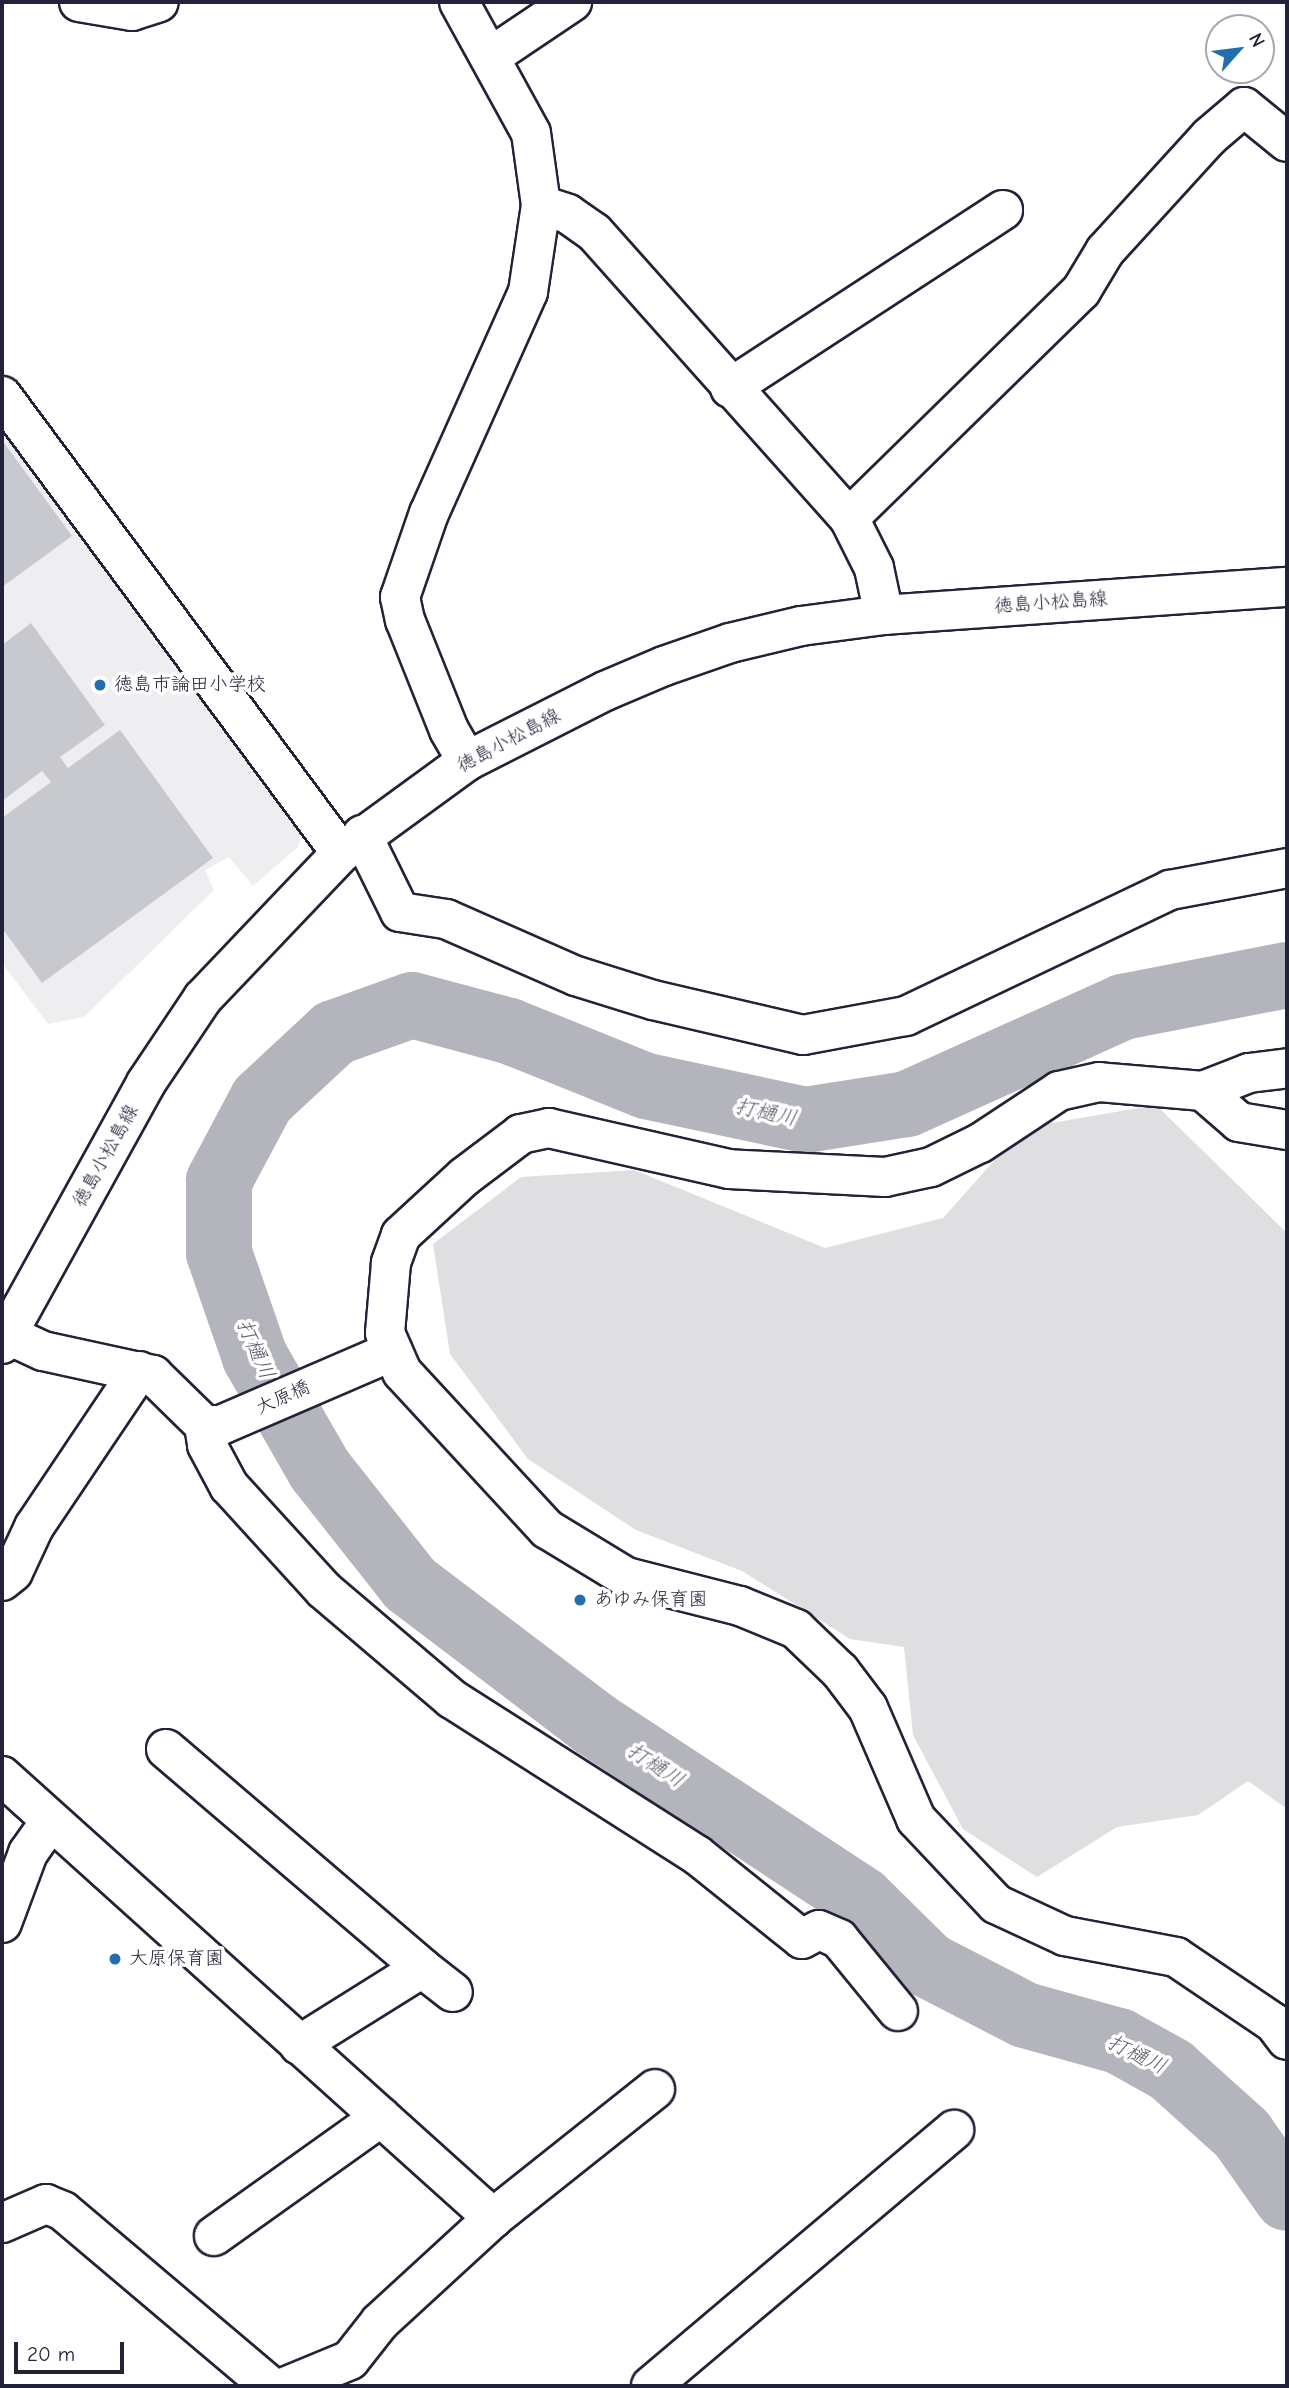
<!DOCTYPE html>
<meta charset="utf-8">
<style>
body{margin:0}
#map{position:relative;width:1289px;height:2388px;overflow:hidden;background:#fff;font-family:"Comic Neue","Klee One",sans-serif}
div>[style]{position:absolute}
.built>*{inset:0;background:#eeeef1}
.green>*{inset:0;background:#dfdfe2}
.river>*{height:66px;margin:-33px;padding:0 33px;transform-origin:33px;border-radius:33px;background:#b4b4bc}
.building>*{inset:0;background:#c8c8cf}
.roads{filter:drop-shadow(2px 0 #22223b) drop-shadow(-2px 0 #22223b) drop-shadow(0 2px #22223b) drop-shadow(0 -2px #22223b)}
.minor>*{height:38px;margin:-19px;padding:0 19px;transform-origin:19px;border-radius:19px;background:#fff}
.major>*{height:38px;margin:-19px;padding:0 19px;transform-origin:19px;border-radius:19px;background:#fff}
.dots>*{width:19px;height:19px;translate:-50% -50%;box-sizing:border-box;border:4px solid #fff;border-radius:50%}
span{translate:-50% -50%;white-space:nowrap;text-align:center;line-height:1.15;-webkit-text-stroke:7px #fff;paint-order:stroke}
.street-label{font-size:19px;color:#22223b}
.poi-label{font-size:19px;color:#22223b}
.left{translate:0 -50%;text-align:left}
.water-label{font-size:21px;color:#5c5c6f;font-style:italic}
.frame{position:absolute;inset:0;border:4px solid #22223b;pointer-events:none}
.north{position:absolute;left:1205px;top:14px;width:70px;height:70px;box-sizing:border-box;background:#fff;border:2px solid #a7a7b1;border-radius:50%;rotate:62deg;font-size:19px;font-weight:700;line-height:28px;text-align:center;color:#22223b}
.north::after{content:'';display:block;margin:auto;width:24px;height:32px;background:#1f6fb2;clip-path:polygon(50% 0,100% 100%,50% 72%,0 100%)}
.scale{position:absolute;left:14px;top:2342px;width:110px;height:32px;box-sizing:border-box;border:4px solid #22223b;border-top:0;padding-left:9px;font-size:21px;line-height:24px;white-space:nowrap;color:#22223b;-webkit-text-stroke:5px #fff;paint-order:stroke}
</style>
<div id="map">
<div class="built">
<i style="clip-path:polygon(2px 415px,301px 831px,299px 846px,253px 886px,229px 857px,205px 870px,214px 890px,84px 1017px,48px 1024px,2px 963px)"></i>
</div>
<div class="green">
<i style="clip-path:polygon(1156px 1105px,1287px 1233px,1287px 1809px,1248px 1781px,1198px 1815px,1117px 1827px,1037px 1877px,963px 1829px,913px 1735px,904px 1647px,850px 1639px,742px 1571px,636px 1530px,528px 1459px,450px 1354px,433px 1244px,521px 1177px,634px 1170px,825px 1248px,943px 1218px,1023px 1128px)"></i>
</div>
<div class="river">
<i style="left:1287px;top:975px;width:167px;rotate:169deg"></i>
<i style="left:1123px;top:1007px;width:237px;rotate:155.8deg"></i>
<i style="left:907px;top:1104px;width:102px;rotate:171deg"></i>
<i style="left:806px;top:1120px;width:164px;rotate:-168deg"></i>
<i style="left:646px;top:1086px;width:148px;rotate:-158.1deg"></i>
<i style="left:509px;top:1031px;width:100px;rotate:-165deg"></i>
<i style="left:412px;top:1005px;width:83px;rotate:160.3deg"></i>
<i style="left:334px;top:1033px;width:98px;rotate:137.1deg"></i>
<i style="left:262px;top:1100px;width:92px;rotate:118deg"></i>
<i style="left:219px;top:1181px;width:72px;rotate:90deg"></i>
<i style="left:219px;top:1253px;width:110px;rotate:70.9deg"></i>
<i style="left:255px;top:1357px;width:130px;rotate:60.1deg"></i>
<i style="left:320px;top:1470px;width:145px;rotate:51.7deg"></i>
<i style="left:410px;top:1584px;width:233px;rotate:37.2deg"></i>
<i style="left:596px;top:1725px;width:318px;rotate:33.3deg"></i>
<i style="left:862px;top:1900px;width:93px;rotate:44.6deg"></i>
<i style="left:928px;top:1965px;width:109px;rotate:27.3deg"></i>
<i style="left:1025px;top:2015px;width:98px;rotate:15.5deg"></i>
<i style="left:1119px;top:2041px;width:60px;rotate:29.1deg"></i>
<i style="left:1171px;top:2070px;width:96px;rotate:42deg"></i>
<i style="left:1242px;top:2134px;width:78px;rotate:54.9deg"></i>
</div>
<div class="building">
<i style="clip-path:polygon(2px 440px,72px 536px,2px 587px)"></i>
<i style="clip-path:polygon(31px 623px,105px 725px,60px 757px,68px 768px,120px 730px,213px 858px,42px 983px,2px 928px,2px 818px,51px 782px,42px 771px,2px 801px,2px 645px)"></i>
</div>
<div class="roads">
<div class="minor">
<i style="left:79px;top:2px;width:54px;rotate:9.6deg"></i>
<i style="left:132px;top:11px;width:28px;rotate:-18deg"></i>
<i style="left:459px;top:2px;width:149px;rotate:61.2deg"></i>
<i style="left:531px;top:133px;width:73px;rotate:82.1deg"></i>
<i style="left:541px;top:205px;width:88px;rotate:98.5deg"></i>
<i style="left:528px;top:292px;width:242px;rotate:114.1deg"></i>
<i style="left:429px;top:513px;width:89px;rotate:109deg"></i>
<i style="left:400px;top:597px;width:24px;rotate:78deg"></i>
<i style="left:405px;top:620px;width:118px;rotate:68.2deg"></i>
<i style="left:449px;top:730px;width:36px;rotate:60deg"></i>
<i style="left:490px;top:57px;width:99px;rotate:-33.9deg"></i>
<i style="left:541px;top:205px;width:28px;rotate:18deg"></i>
<i style="left:568px;top:214px;width:32px;rotate:35deg"></i>
<i style="left:594px;top:232px;width:383px;rotate:48.3deg"></i>
<i style="left:849px;top:518px;width:56px;rotate:63.4deg"></i>
<i style="left:874px;top:568px;width:48px;rotate:78deg"></i>
<i style="left:730px;top:388px;width:326px;rotate:-33.1deg"></i>
<i style="left:2px;top:396px;width:569px;rotate:53.43deg"></i>
<i style="left:849px;top:518px;width:325px;rotate:-44.4deg"></i>
<i style="left:1081px;top:291px;width:47px;rotate:-59deg"></i>
<i style="left:1105px;top:251px;width:154px;rotate:-47.6deg"></i>
<i style="left:1209px;top:137px;width:46px;rotate:-40.6deg"></i>
<i style="left:1244px;top:107px;width:55px;rotate:39.1deg"></i>
<i style="left:362px;top:835px;width:86px;rotate:63.7deg"></i>
<i style="left:400px;top:912px;width:47px;rotate:8.7deg"></i>
<i style="left:446px;top:919px;width:142px;rotate:23.7deg"></i>
<i style="left:576px;top:976px;width:81px;rotate:17.3deg"></i>
<i style="left:653px;top:1000px;width:154px;rotate:13.1deg"></i>
<i style="left:803px;top:1035px;width:105px;rotate:-10.5deg"></i>
<i style="left:906px;top:1016px;width:293px;rotate:-25.5deg"></i>
<i style="left:1170px;top:890px;width:119px;rotate:-10.6deg"></i>
<i style="left:1203px;top:1091px;width:49px;rotate:-21.4deg"></i>
<i style="left:1249px;top:1073px;width:38px;rotate:-7deg"></i>
<i style="left:1287px;top:1130px;width:49px;rotate:-170.5deg"></i>
<i style="left:1239px;top:1122px;width:48px;rotate:-139.3deg"></i>
<i style="left:1203px;top:1091px;width:104px;rotate:-175.1deg"></i>
<i style="left:1099px;top:1082px;width:41px;rotate:167.3deg"></i>
<i style="left:1059px;top:1091px;width:95px;rotate:146.6deg"></i>
<i style="left:980px;top:1143px;width:55px;rotate:153.9deg"></i>
<i style="left:931px;top:1167px;width:47px;rotate:167.7deg"></i>
<i style="left:885px;top:1177px;width:156px;rotate:-177.1deg"></i>
<i style="left:729px;top:1169px;width:185px;rotate:-167.2deg"></i>
<i style="left:549px;top:1128px;width:29px;rotate:168deg"></i>
<i style="left:521px;top:1134px;width:71px;rotate:143deg"></i>
<i style="left:464px;top:1177px;width:86px;rotate:137.4deg"></i>
<i style="left:401px;top:1235px;width:30px;rotate:110deg"></i>
<i style="left:391px;top:1263px;width:70px;rotate:94.9deg"></i>
<i style="left:385px;top:1333px;width:43px;rotate:66.4deg"></i>
<i style="left:402px;top:1372px;width:214px;rotate:47.3deg"></i>
<i style="left:547px;top:1529px;width:92px;rotate:31.3deg"></i>
<i style="left:626px;top:1577px;width:118px;rotate:14.3deg"></i>
<i style="left:740px;top:1606px;width:61px;rotate:22.3deg"></i>
<i style="left:796px;top:1629px;width:61px;rotate:43.7deg"></i>
<i style="left:840px;top:1671px;width:46px;rotate:52.9deg"></i>
<i style="left:868px;top:1708px;width:121px;rotate:66.6deg"></i>
<i style="left:916px;top:1819px;width:117px;rotate:46.7deg"></i>
<i style="left:996px;top:1904px;width:76px;rotate:24.9deg"></i>
<i style="left:1065px;top:1936px;width:113px;rotate:10.7deg"></i>
<i style="left:1176px;top:1957px;width:118px;rotate:34deg"></i>
<i style="left:1274px;top:2023px;width:21px;rotate:53deg"></i>
<i style="left:2px;top:1332px;width:45px;rotate:24.9deg"></i>
<i style="left:43px;top:1351px;width:113px;rotate:12.3deg"></i>
<i style="left:153px;top:1375px;width:71px;rotate:44.4deg"></i>
<i style="left:204px;top:1425px;width:17px"></i>
<i style="left:221px;top:1425px;width:187px;rotate:-23.3deg"></i>
<i style="left:204px;top:1425px;width:20px;rotate:81deg"></i>
<i style="left:207px;top:1445px;width:47px;rotate:61.8deg"></i>
<i style="left:229px;top:1486px;width:141px;rotate:47.6deg"></i>
<i style="left:324px;top:1590px;width:168px;rotate:40.4deg"></i>
<i style="left:452px;top:1699px;width:290px;rotate:32.5deg"></i>
<i style="left:697px;top:1855px;width:134px;rotate:38.7deg"></i>
<i style="left:802px;top:1939px;width:19px;rotate:-28deg"></i>
<i style="left:819px;top:1930px;width:22px;rotate:24deg"></i>
<i style="left:839px;top:1939px;width:93px;rotate:50.7deg"></i>
<i style="left:2px;top:1581px;width:14px;rotate:-39deg"></i>
<i style="left:13px;top:1572px;width:50px;rotate:-65deg"></i>
<i style="left:34px;top:1527px;width:188px;rotate:-56.1deg"></i>
<i style="left:166px;top:1749px;width:337px;rotate:40.5deg"></i>
<i style="left:2px;top:1776px;width:661px;rotate:41.99deg"></i>
<i style="left:2px;top:1923px;width:75px;rotate:-69.6deg"></i>
<i style="left:28px;top:1853px;width:39px;rotate:-55deg"></i>
<i style="left:299px;top:2045px;width:145px;rotate:-32deg"></i>
<i style="left:422px;top:1968px;width:39px;rotate:38deg"></i>
<i style="left:2px;top:2223px;width:48px;rotate:-23.4deg"></i>
<i style="left:46px;top:2204px;width:18px;rotate:22deg"></i>
<i style="left:63px;top:2211px;width:271px;rotate:40.2deg"></i>
<i style="left:214px;top:2236px;width:205px;rotate:-35.5deg"></i>
<i style="left:287px;top:2386px;width:68px;rotate:-22.4deg"></i>
<i style="left:350px;top:2360px;width:48px;rotate:-51.7deg"></i>
<i style="left:380px;top:2322px;width:154px;rotate:-42.6deg"></i>
<i style="left:493px;top:2218px;width:207px;rotate:-38.5deg"></i>
<i style="left:651px;top:2386px;width:397px;rotate:-40.2deg"></i>
</div>
<div class="major">
<i style="left:2px;top:1344px;width:298px;rotate:-61.1deg"></i>
<i style="left:146px;top:1083px;width:102px;rotate:-56.2deg"></i>
<i style="left:203px;top:998px;width:200px;rotate:-46.4deg"></i>
<i style="left:341px;top:853px;width:156px;rotate:-36.1deg"></i>
<i style="left:467px;top:761px;width:155px;rotate:-26.9deg"></i>
<i style="left:605px;top:691px;width:64px;rotate:-23deg"></i>
<i style="left:664px;top:666px;width:70px;rotate:-19.2deg"></i>
<i style="left:730px;top:643px;width:73px;rotate:-13.5deg"></i>
<i style="left:801px;top:626px;width:84px;rotate:-7.5deg"></i>
<i style="left:884px;top:615px;width:404px;rotate:-4deg"></i>
</div>
</div>
<div class="dots">
<i style="left:100px;top:685px;background:#1f6fb2"></i>
<i style="left:580px;top:1600px;background:#1f6fb2"></i>
<i style="left:115px;top:1959px;background:#1f6fb2"></i>
</div>
<div class="street-label">
<span style="left:1051px;top:603px;rotate:-4deg">徳島小松島線</span>
<span style="left:509px;top:741px;rotate:-28deg">徳島小松島線</span>
<span style="left:106px;top:1156px;rotate:-61deg">徳島小松島線</span>
<span style="left:283px;top:1398px;rotate:-24deg">大原橋</span>
</div>
<div class="poi-label">
<span class="left" style="left:114px;top:685px">徳島市論田小学校</span>
<span class="left" style="left:594px;top:1600px">あゆみ保育園</span>
<span class="left" style="left:129px;top:1959px">大原保育園</span>
</div>
<div class="water-label">
<span style="left:766px;top:1112px;rotate:12deg">打樋川</span>
<span style="left:256px;top:1349px;rotate:66deg">打樋川</span>
<span style="left:656px;top:1765px;rotate:33deg">打樋川</span>
<span style="left:1137px;top:2054px;rotate:26deg">打樋川</span>
</div>
<div class="frame"></div>
<div class="north">N</div>
<div class="scale">20 m</div>
</div>
